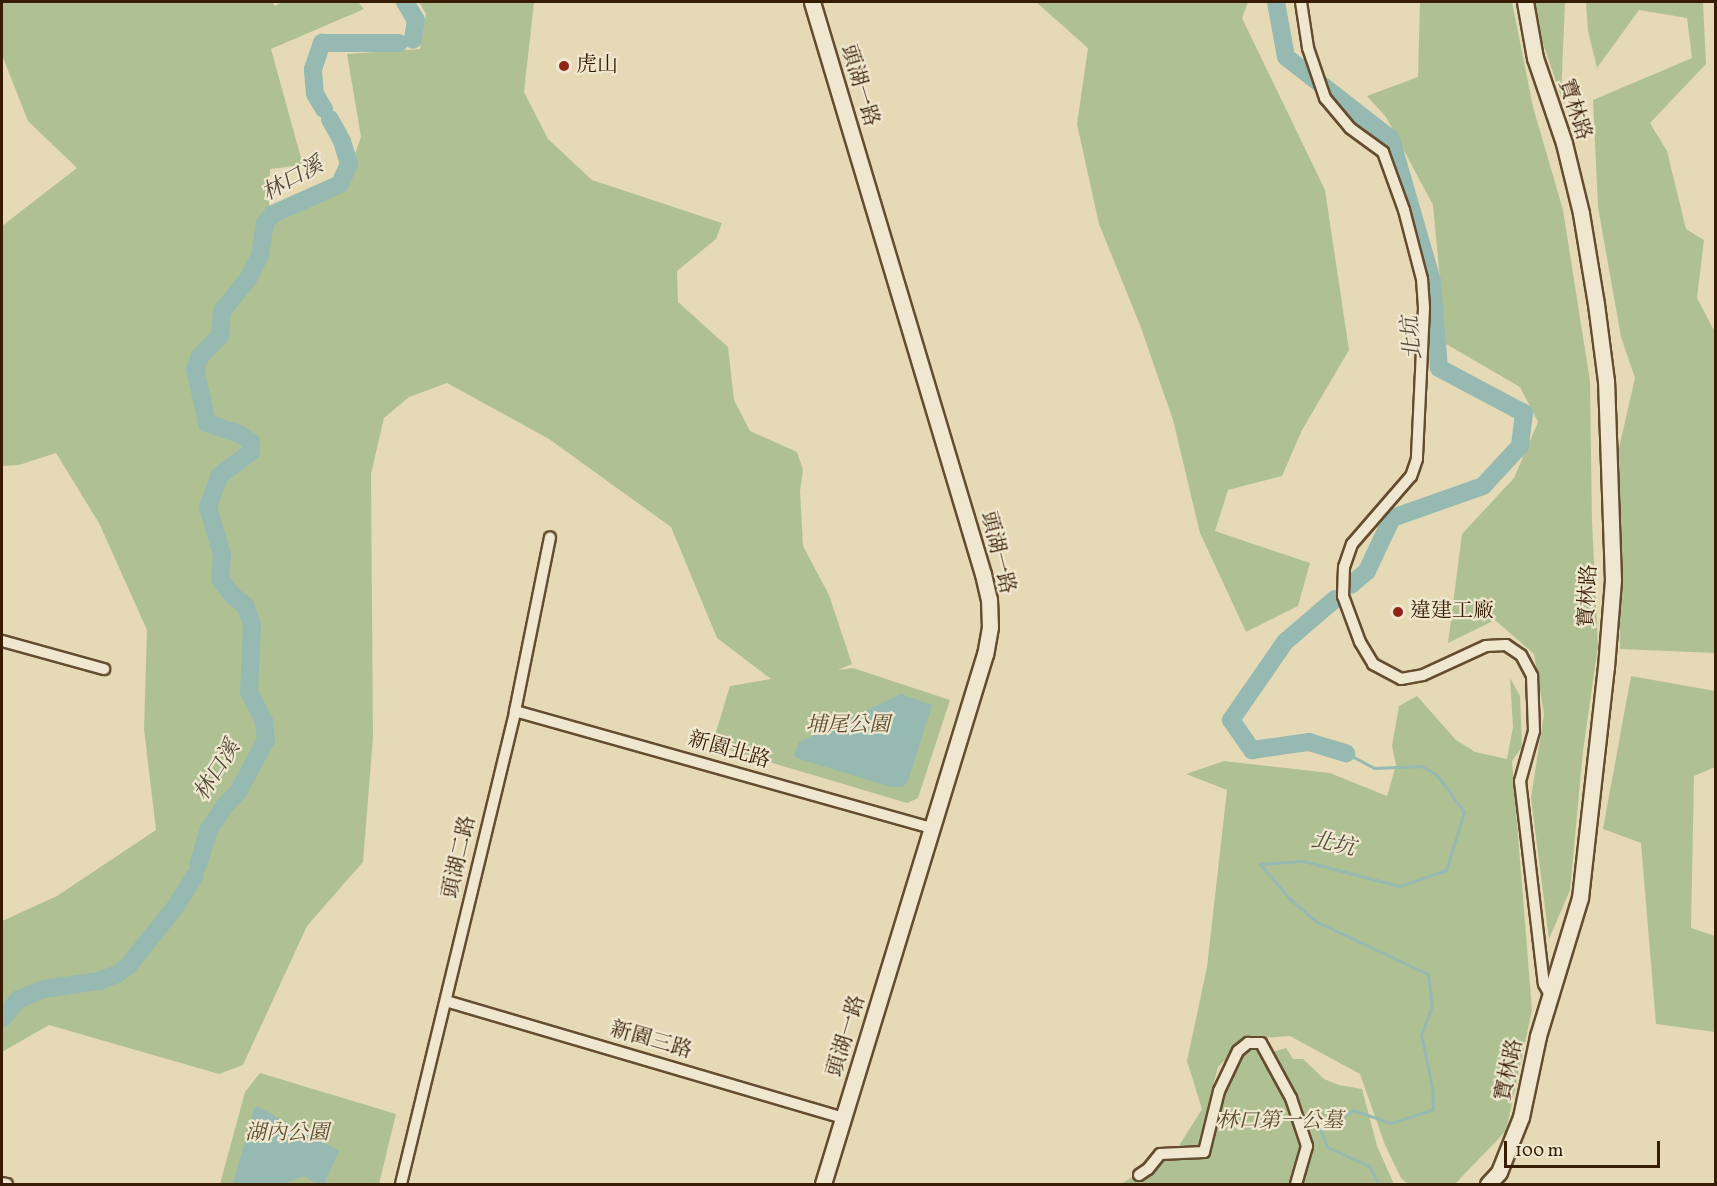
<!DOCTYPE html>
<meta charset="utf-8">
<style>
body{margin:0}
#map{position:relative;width:1717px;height:1186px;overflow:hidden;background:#e6dab6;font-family:Vollkorn,"Noto Serif TC",serif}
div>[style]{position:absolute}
.green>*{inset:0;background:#afc193}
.water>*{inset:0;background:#96bab1}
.stream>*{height:3px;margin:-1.5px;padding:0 1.5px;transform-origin:1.5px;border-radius:1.5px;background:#96bab1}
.river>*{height:18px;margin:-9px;padding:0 9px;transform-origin:9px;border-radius:9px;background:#96bab1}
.roads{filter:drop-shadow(2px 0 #644c2f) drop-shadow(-2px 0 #644c2f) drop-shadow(0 2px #644c2f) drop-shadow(0 -2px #644c2f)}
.street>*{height:10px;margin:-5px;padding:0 5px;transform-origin:5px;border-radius:5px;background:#efe7d0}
.secondary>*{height:15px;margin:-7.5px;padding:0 7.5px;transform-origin:7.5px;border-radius:7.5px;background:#efe7d0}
.dots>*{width:16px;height:16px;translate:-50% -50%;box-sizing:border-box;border:3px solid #efe7d0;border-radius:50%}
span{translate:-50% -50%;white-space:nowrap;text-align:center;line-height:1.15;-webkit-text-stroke:4.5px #efe7d0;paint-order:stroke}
.poi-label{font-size:21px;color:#381c02}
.left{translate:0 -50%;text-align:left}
.street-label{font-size:21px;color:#381c02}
.park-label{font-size:21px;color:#5c4e2e;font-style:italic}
.water-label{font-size:22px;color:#544b37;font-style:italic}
.frame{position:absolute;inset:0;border:3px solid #381c02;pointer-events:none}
.scale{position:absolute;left:1504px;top:1141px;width:156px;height:27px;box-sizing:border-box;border:3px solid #381c02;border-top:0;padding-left:8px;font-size:18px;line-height:21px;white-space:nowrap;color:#381c02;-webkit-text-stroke:4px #efe7d0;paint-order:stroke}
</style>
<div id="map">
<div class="green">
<i style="clip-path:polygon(2px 2px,272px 2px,275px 6px,282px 2px,358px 2px,364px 9px,271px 49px,303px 165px,270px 169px,269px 206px,341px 193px,361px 137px,347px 54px,420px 49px,426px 14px,419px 2px,534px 2px,524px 92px,548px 139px,592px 180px,722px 223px,716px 239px,677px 271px,678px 302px,728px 347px,734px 400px,750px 431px,797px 452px,803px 470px,800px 491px,803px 546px,829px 595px,852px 664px,838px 670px,853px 668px,950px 700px,918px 798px,907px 803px,712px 745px,730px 686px,771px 679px,717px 638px,671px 527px,549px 439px,447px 383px,409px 397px,384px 418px,371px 474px,373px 737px,363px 862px,307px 926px,243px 1065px,219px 1074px,49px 1025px,2px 1052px,2px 921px,57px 896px,156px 830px,144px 729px,147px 630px,99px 523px,56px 453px,19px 465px,2px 466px,2px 226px,77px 168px,28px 121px,2px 55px)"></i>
<i style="clip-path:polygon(1036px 2px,1248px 2px,1242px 18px,1325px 190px,1349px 350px,1302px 430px,1282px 476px,1228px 490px,1215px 531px,1310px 563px,1298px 606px,1246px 632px,1200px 533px,1173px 420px,1140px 325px,1099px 224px,1077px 124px,1088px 48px)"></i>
<i style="clip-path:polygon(1420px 2px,1512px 2px,1533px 107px,1563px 210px,1590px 381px,1592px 521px,1598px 646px,1583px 751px,1570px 890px,1549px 939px,1531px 798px,1544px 714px,1534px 654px,1495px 620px,1448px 643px,1462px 534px,1514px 478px,1538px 422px,1520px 387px,1446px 344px,1433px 205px,1386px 117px,1367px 96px,1418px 77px)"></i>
<i style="clip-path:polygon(1535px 2px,1565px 2px,1561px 96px,1537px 26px)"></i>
<i style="clip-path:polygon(1586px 2px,1703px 2px,1706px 64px,1650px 123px,1667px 151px,1686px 229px,1704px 240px,1697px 298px,1716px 334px,1715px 653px,1620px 649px,1619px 448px,1635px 378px,1621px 337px,1598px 207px,1593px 100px,1692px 58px,1687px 18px,1639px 10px,1597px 68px,1588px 31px)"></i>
<i style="clip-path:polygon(1631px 676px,1715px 691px,1715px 767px,1694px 776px,1691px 928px,1715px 936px,1715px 1032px,1656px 1024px,1641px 843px,1603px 829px)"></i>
<i style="clip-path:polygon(1510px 678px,1520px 696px,1522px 747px,1512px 761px,1532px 1010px,1506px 1131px,1455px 1184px,1408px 1184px,1401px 1178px,1385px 1145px,1360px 1074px,1290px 1036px,1247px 1039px,1218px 1067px,1200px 1137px,1202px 1147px,1210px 1144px,1216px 1127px,1217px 1098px,1236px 1056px,1261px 1047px,1269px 1053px,1286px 1048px,1293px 1059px,1303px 1059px,1324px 1079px,1339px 1085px,1362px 1089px,1377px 1146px,1394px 1184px,1121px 1184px,1177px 1149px,1202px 1109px,1187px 1061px,1207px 967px,1227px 790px,1186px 774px,1224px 761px,1330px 773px,1387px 796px,1396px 765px,1392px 746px,1399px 706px,1417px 696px,1456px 740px,1475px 752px,1507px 759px,1513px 727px)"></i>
<i style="clip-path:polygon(260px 1073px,396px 1114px,379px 1184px,220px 1184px,245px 1092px)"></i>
</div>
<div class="water">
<i style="clip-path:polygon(901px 694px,932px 705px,908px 781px,903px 787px,891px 787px,796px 758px,794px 755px,799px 742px)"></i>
<i style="clip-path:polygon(257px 1106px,339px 1151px,324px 1184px,317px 1184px,304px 1176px,283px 1184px,233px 1184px,253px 1111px)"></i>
</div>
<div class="stream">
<i style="left:1346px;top:753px;width:32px;rotate:28deg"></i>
<i style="left:1374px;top:768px;width:47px;rotate:-2.4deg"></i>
<i style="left:1421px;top:766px;width:17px;rotate:28deg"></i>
<i style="left:1436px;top:774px;width:47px;rotate:53.6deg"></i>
<i style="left:1464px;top:812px;width:61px;rotate:107.2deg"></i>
<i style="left:1446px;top:870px;width:50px;rotate:161.2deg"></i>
<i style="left:1399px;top:886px;width:99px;rotate:-165.4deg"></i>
<i style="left:1303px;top:861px;width:43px;rotate:176deg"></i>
<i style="left:1260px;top:864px;width:45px;rotate:49.5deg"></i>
<i style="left:1289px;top:898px;width:35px;rotate:41deg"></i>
<i style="left:1315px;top:921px;width:125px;rotate:25.1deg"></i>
<i style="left:1428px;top:974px;width:32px;rotate:83deg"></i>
<i style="left:1432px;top:1006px;width:30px;rotate:111deg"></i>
<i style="left:1421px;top:1034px;width:54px;rotate:78.3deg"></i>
<i style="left:1432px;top:1087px;width:22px;rotate:87deg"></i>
<i style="left:1433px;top:1109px;width:44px;rotate:161.6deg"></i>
<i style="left:1391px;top:1123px;width:39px;rotate:-161deg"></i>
<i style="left:1354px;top:1110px;width:38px;rotate:152deg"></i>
<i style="left:1320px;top:1128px;width:20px;rotate:70deg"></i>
<i style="left:1327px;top:1147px;width:46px;rotate:24.3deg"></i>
<i style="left:1369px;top:1166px;width:20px;rotate:63deg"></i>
</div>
<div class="river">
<i style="left:405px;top:2px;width:21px;rotate:59deg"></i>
<i style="left:416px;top:20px;width:20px;rotate:99deg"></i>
<i style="left:1276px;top:2px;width:56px;rotate:79.7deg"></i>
<i style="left:1286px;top:57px;width:133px;rotate:38deg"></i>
<i style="left:1391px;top:139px;width:148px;rotate:73.9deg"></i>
<i style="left:1432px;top:281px;width:87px;rotate:85.4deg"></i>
<i style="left:1439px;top:368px;width:96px;rotate:27.9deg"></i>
<i style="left:1524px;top:413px;width:33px;rotate:97deg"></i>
<i style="left:1520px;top:446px;width:54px;rotate:132.8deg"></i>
<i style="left:1483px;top:486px;width:96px;rotate:160.6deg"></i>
<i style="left:1392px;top:518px;width:59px;rotate:115.3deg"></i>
<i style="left:1367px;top:571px;width:21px;rotate:139deg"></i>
<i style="left:324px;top:109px;width:17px;rotate:-121deg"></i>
<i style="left:315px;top:94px;width:25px;rotate:-95deg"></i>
<i style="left:313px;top:69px;width:28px;rotate:-71deg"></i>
<i style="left:322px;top:43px;width:77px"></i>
<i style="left:1335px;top:599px;width:66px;rotate:139.3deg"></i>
<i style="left:1285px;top:642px;width:95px;rotate:124.7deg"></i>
<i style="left:1231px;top:720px;width:37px;rotate:55deg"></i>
<i style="left:1252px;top:750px;width:58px;rotate:-8deg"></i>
<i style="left:1309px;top:742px;width:39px;rotate:17deg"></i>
<i style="left:198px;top:865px;width:38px;rotate:-73deg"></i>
<i style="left:209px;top:829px;width:25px;rotate:-56deg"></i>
<i style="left:223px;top:808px;width:22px;rotate:-47deg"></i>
<i style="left:238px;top:792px;width:59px;rotate:-61.7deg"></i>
<i style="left:266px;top:740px;width:19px;rotate:-96deg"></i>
<i style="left:264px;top:721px;width:33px;rotate:-117deg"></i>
<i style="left:249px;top:692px;width:67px;rotate:-87.4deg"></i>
<i style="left:252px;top:625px;width:21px;rotate:-109deg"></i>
<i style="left:245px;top:605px;width:15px;rotate:-143deg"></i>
<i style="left:233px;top:596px;width:21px;rotate:-127deg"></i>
<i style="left:220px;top:579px;width:24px;rotate:-85deg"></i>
<i style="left:222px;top:555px;width:50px;rotate:-106.3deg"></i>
<i style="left:208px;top:507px;width:33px;rotate:-70deg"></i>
<i style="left:219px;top:476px;width:40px;rotate:-37deg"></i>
<i style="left:251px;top:452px;width:10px;rotate:-90deg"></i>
<i style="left:251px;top:442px;width:14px;rotate:-146deg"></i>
<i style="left:239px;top:434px;width:34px;rotate:-161deg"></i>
<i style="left:207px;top:423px;width:55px;rotate:-102.5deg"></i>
<i style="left:195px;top:369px;width:14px;rotate:-69deg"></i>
<i style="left:200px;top:356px;width:28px;rotate:-45deg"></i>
<i style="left:220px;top:336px;width:25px;rotate:-85deg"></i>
<i style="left:222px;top:311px;width:41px;rotate:-50.9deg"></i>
<i style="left:248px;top:279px;width:27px;rotate:-63deg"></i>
<i style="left:260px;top:255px;width:32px;rotate:-81deg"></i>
<i style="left:265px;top:223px;width:12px;rotate:-48deg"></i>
<i style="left:273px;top:214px;width:73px;rotate:-24.1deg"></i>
<i style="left:340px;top:184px;width:22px;rotate:-66deg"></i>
<i style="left:349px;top:164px;width:24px;rotate:-107deg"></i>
<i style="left:342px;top:141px;width:25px;rotate:-119deg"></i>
<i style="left:2px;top:1019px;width:26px;rotate:-50deg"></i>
<i style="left:19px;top:999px;width:27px;rotate:-22deg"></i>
<i style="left:44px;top:989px;width:56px;rotate:-8.3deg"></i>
<i style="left:99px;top:981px;width:19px;rotate:-21deg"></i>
<i style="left:117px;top:974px;width:14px;rotate:-36deg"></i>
<i style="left:128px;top:966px;width:77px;rotate:-51.3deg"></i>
<i style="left:176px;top:906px;width:36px;rotate:-58deg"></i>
</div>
<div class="roads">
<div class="street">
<i style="left:1301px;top:2px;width:47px;rotate:81.3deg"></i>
<i style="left:1308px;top:48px;width:53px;rotate:71.2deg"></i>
<i style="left:1325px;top:98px;width:39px;rotate:50deg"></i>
<i style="left:1350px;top:128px;width:41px;rotate:36deg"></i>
<i style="left:1383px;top:152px;width:62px;rotate:70.1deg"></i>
<i style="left:1404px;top:210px;width:71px;rotate:75.4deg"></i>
<i style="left:1422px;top:279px;width:29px;rotate:86deg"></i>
<i style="left:1424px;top:308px;width:151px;rotate:92.7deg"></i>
<i style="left:1417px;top:459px;width:18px;rotate:109deg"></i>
<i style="left:1411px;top:476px;width:90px;rotate:130.9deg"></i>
<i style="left:1352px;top:544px;width:24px;rotate:109deg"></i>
<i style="left:1344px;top:567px;width:29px;rotate:92deg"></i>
<i style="left:1343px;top:596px;width:49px;rotate:69.7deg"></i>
<i style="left:1360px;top:642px;width:26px;rotate:59deg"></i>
<i style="left:1373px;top:664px;width:32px;rotate:28deg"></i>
<i style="left:1401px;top:679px;width:22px;rotate:-10deg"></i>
<i style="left:1423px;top:675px;width:69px;rotate:-24.7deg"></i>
<i style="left:1486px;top:646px;width:20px;rotate:-3deg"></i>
<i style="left:1506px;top:645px;width:18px;rotate:34deg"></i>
<i style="left:1521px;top:655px;width:24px;rotate:62deg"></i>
<i style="left:1532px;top:676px;width:55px;rotate:87.9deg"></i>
<i style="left:1534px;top:731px;width:52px;rotate:105.6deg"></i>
<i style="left:1520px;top:781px;width:204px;rotate:83.3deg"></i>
<i style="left:1544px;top:984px;width:13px;rotate:61deg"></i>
<i style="left:2px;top:641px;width:106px;rotate:15.4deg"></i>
<i style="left:515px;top:711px;width:433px;rotate:15.7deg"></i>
<i style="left:446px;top:1001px;width:415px;rotate:16.4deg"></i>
<i style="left:1139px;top:1175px;width:11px;rotate:-34deg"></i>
<i style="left:1148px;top:1169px;width:19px;rotate:-51deg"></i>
<i style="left:1160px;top:1154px;width:44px;rotate:-2.6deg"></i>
<i style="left:1204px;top:1152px;width:63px;rotate:-76.2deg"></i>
<i style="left:1219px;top:1091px;width:44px;rotate:-64.6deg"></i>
<i style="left:1238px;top:1051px;width:13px;rotate:-39deg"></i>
<i style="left:1248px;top:1043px;width:13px"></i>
<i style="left:1261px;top:1043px;width:63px;rotate:61.4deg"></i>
<i style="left:1291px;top:1098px;width:51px;rotate:71.6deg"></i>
<i style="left:1307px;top:1146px;width:40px;rotate:106deg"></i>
<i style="left:2px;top:1183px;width:5px;rotate:11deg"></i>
<i style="left:401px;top:1184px;width:487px;rotate:-76.4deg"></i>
<i style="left:515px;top:711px;width:177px;rotate:-78.6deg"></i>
</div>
<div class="secondary">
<i style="left:812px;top:2px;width:597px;rotate:73.36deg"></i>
<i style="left:983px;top:574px;width:26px;rotate:77deg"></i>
<i style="left:989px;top:599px;width:28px;rotate:88deg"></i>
<i style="left:990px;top:627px;width:27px;rotate:100deg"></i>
<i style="left:985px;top:654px;width:554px;rotate:107deg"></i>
<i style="left:1488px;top:1184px;width:16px;rotate:-47deg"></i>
<i style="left:1499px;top:1172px;width:59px;rotate:-68.2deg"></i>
<i style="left:1521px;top:1117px;width:83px;rotate:-78.1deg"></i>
<i style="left:1538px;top:1036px;width:144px;rotate:-73.1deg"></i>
<i style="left:1580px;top:898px;width:232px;rotate:-83.6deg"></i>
<i style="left:1606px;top:667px;width:87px;rotate:-85.4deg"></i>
<i style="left:1613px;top:580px;width:199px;rotate:-92deg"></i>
<i style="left:1606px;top:381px;width:78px;rotate:-97.4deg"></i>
<i style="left:1596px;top:304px;width:92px;rotate:-99.4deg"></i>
<i style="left:1581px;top:213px;width:72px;rotate:-103.7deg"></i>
<i style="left:1564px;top:143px;width:90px;rotate:-108.8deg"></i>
<i style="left:1535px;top:58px;width:57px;rotate:-100.1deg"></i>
</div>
</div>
<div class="dots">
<i style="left:564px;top:66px;background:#8f2418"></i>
<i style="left:1398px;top:612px;background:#8f2418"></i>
</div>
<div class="poi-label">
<span class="left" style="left:576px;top:66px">虎山</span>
<span class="left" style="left:1410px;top:612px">違建工廠</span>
</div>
<div class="street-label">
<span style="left:859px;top:86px;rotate:73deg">頭湖一路</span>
<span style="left:1574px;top:110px;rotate:72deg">寶林路</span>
<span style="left:997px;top:553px;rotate:76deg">頭湖一路</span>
<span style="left:1589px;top:596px;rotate:-87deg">寶林路</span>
<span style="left:729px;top:751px;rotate:16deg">新園北路</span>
<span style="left:460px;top:857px;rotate:-77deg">頭湖二路</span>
<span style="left:847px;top:1036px;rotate:-73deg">頭湖一路</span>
<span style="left:651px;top:1041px;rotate:16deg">新園三路</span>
<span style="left:1510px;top:1070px;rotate:-78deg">寶林路</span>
</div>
<div class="park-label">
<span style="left:848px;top:726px">埔尾公園</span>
<span style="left:1280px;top:1122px">林口第一公墓</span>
<span style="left:287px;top:1134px">湖內公園</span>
</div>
<div class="water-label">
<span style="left:293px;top:180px;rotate:-29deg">林口溪</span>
<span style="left:1413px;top:338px;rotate:-96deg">北坑</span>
<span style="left:218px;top:771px;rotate:-58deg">林口溪</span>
<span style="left:1333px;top:845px;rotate:12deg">北坑</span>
</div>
<div class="frame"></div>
<div class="scale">100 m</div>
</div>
